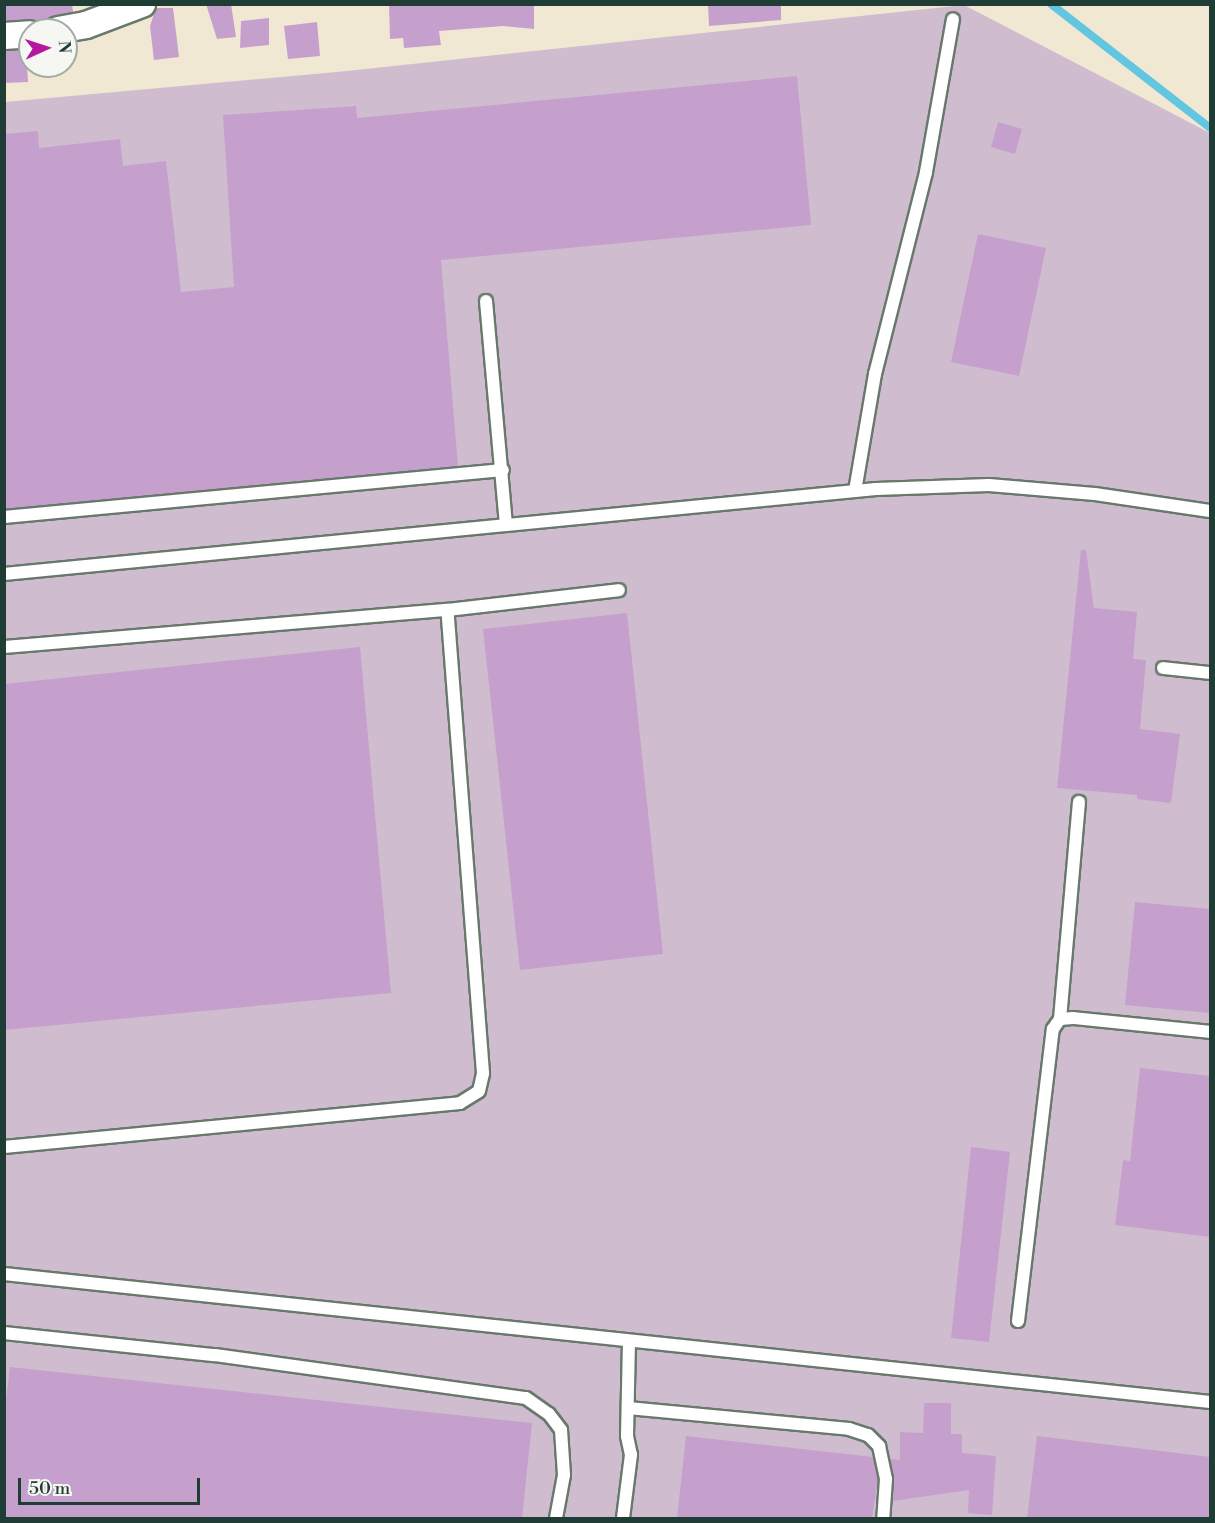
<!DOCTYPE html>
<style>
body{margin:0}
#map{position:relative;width:1215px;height:1523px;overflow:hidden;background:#f1e8d3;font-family:"Libre Bodoni",serif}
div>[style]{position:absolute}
.industrial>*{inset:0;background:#cfbdcf}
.stream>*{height:8px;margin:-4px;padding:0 4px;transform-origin:4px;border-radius:4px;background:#63c6e0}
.building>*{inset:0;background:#c5a0cd}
.roads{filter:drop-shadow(2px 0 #68796c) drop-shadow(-2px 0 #68796c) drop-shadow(0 2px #68796c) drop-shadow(0 -2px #68796c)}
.lane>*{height:12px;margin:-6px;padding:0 6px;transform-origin:6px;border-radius:6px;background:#fff}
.street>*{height:26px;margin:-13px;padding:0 13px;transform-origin:13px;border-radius:13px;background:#fff}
span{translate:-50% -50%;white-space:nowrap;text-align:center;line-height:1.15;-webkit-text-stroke:4.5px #f6f6f2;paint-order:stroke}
.frame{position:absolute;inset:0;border:6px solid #1f3d34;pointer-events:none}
.north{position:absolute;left:18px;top:18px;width:60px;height:60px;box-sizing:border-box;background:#f6f6f2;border:2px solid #a0aca6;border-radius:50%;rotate:87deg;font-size:16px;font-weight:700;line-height:24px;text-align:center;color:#1f3d34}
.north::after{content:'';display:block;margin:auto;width:21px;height:27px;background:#b5179e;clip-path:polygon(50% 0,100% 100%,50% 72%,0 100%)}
.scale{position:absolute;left:18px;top:1478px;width:182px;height:27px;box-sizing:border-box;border:3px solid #1f3d34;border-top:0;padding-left:8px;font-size:18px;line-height:21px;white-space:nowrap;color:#1f3d34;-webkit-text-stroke:4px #f6f6f2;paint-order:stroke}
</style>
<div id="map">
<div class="industrial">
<i style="clip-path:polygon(964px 5px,1210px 133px,1210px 1518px,5px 1518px,5px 102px,347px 71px)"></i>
</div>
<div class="stream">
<i style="left:1051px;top:4px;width:202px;rotate:37.9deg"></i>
</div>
<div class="building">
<i style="clip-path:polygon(4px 4px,72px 4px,73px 12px,49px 18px,43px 27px,29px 19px,4px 21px)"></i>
<i style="clip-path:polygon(206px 4px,231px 4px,236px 37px,217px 39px)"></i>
<i style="clip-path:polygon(389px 4px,534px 4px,534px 29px,503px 26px,439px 31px,441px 45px,404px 48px,403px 38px,390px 39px)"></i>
<i style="clip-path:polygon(708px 4px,781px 4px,781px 20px,709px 26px)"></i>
<i style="clip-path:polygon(156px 8px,173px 8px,179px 57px,154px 60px,150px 26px)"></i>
<i style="clip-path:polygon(269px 18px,269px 45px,240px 48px,241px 21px)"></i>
<i style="clip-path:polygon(317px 22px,320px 56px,288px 59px,284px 26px)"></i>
<i style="clip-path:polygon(26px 49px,28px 82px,4px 83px,4px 51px)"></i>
<i style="clip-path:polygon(797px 76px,811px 225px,441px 260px,458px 466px,4px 509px,4px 134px,38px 131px,39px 148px,120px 139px,123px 166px,166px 161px,181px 292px,234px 287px,223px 115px,356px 106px,357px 118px)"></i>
<i style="clip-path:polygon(998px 122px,1022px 129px,1015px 154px,991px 147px)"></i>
<i style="clip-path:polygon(978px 234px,1046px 248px,1019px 376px,951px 362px)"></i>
<i style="clip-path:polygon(1081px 550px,1086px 550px,1094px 608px,1137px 612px,1133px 659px,1146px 660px,1140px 729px,1180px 734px,1171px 803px,1137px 799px,1137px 795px,1057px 788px)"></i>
<i style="clip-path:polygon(627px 613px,663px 954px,520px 970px,483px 629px)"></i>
<i style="clip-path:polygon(360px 647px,391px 993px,4px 1030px,4px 684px)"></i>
<i style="clip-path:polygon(1135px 902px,1210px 909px,1210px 1013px,1125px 1005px)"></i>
<i style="clip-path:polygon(1140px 1068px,1210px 1076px,1210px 1237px,1115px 1225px,1123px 1160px,1130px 1161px)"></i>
<i style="clip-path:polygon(971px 1147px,1010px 1152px,989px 1342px,951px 1338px)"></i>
<i style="clip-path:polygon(10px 1367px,532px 1423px,522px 1518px,4px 1518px,4px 1416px)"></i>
<i style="clip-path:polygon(924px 1403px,951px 1403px,951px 1434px,962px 1434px,962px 1453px,996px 1456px,992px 1515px,968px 1513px,969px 1490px,893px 1501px,890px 1459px,900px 1460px,900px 1432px,923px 1433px)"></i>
<i style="clip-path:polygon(686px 1436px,873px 1457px,878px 1480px,872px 1518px,677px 1518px)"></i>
<i style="clip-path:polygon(1037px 1436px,1210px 1457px,1210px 1518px,1027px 1518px)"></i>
</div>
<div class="roads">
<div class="lane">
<i style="left:486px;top:301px;width:225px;rotate:84.9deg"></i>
<i style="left:855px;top:491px;width:119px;rotate:-80.3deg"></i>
<i style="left:875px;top:374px;width:208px;rotate:-75.8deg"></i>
<i style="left:926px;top:172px;width:155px;rotate:-80deg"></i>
<i style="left:4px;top:517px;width:501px;rotate:-5.38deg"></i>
<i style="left:4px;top:574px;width:876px;rotate:-5.57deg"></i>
<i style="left:876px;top:489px;width:113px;rotate:-2deg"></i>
<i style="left:989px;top:485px;width:106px;rotate:4.9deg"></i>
<i style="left:1095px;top:494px;width:116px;rotate:8.4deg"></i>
<i style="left:4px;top:647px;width:445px;rotate:-4.8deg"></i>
<i style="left:447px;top:610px;width:173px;rotate:-6.6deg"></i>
<i style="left:1163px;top:668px;width:47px;rotate:6.1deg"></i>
<i style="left:1060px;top:1019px;width:218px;rotate:-85deg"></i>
<i style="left:4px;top:1147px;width:458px;rotate:-5.5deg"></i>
<i style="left:460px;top:1103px;width:22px;rotate:-32deg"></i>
<i style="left:479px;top:1091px;width:18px;rotate:-77deg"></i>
<i style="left:483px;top:1073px;width:464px;rotate:-94.4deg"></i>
<i style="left:4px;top:1274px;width:1213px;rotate:6.06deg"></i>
<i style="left:1018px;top:1321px;width:294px;rotate:-83.2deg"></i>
<i style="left:1053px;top:1029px;width:12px;rotate:-55deg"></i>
<i style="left:1060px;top:1019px;width:13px;rotate:-4deg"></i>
<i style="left:1073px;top:1018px;width:138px;rotate:5.8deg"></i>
<i style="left:4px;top:1333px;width:212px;rotate:6deg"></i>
<i style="left:215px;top:1355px;width:314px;rotate:7.9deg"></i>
<i style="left:526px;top:1398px;width:28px;rotate:35deg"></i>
<i style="left:549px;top:1414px;width:20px;rotate:53deg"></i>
<i style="left:561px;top:1430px;width:45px;rotate:86.2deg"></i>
<i style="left:564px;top:1475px;width:44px;rotate:100.5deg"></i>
<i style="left:628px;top:1408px;width:222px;rotate:5.4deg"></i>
<i style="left:849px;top:1429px;width:20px;rotate:18deg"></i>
<i style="left:868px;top:1435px;width:16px;rotate:45deg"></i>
<i style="left:879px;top:1446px;width:34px;rotate:78deg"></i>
<i style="left:886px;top:1479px;width:39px;rotate:94deg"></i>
<i style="left:623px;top:1518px;width:64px;rotate:-82.8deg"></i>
<i style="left:631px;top:1455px;width:19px;rotate:-102deg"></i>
<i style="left:627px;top:1436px;width:94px;rotate:-88.8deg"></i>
</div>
<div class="street">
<i style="left:58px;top:30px;width:28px;rotate:-10deg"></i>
<i style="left:86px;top:25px;width:60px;rotate:-20.6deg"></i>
<i style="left:4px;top:36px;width:26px;rotate:-4deg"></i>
</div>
</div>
<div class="frame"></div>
<div class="north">N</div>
<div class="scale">50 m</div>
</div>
